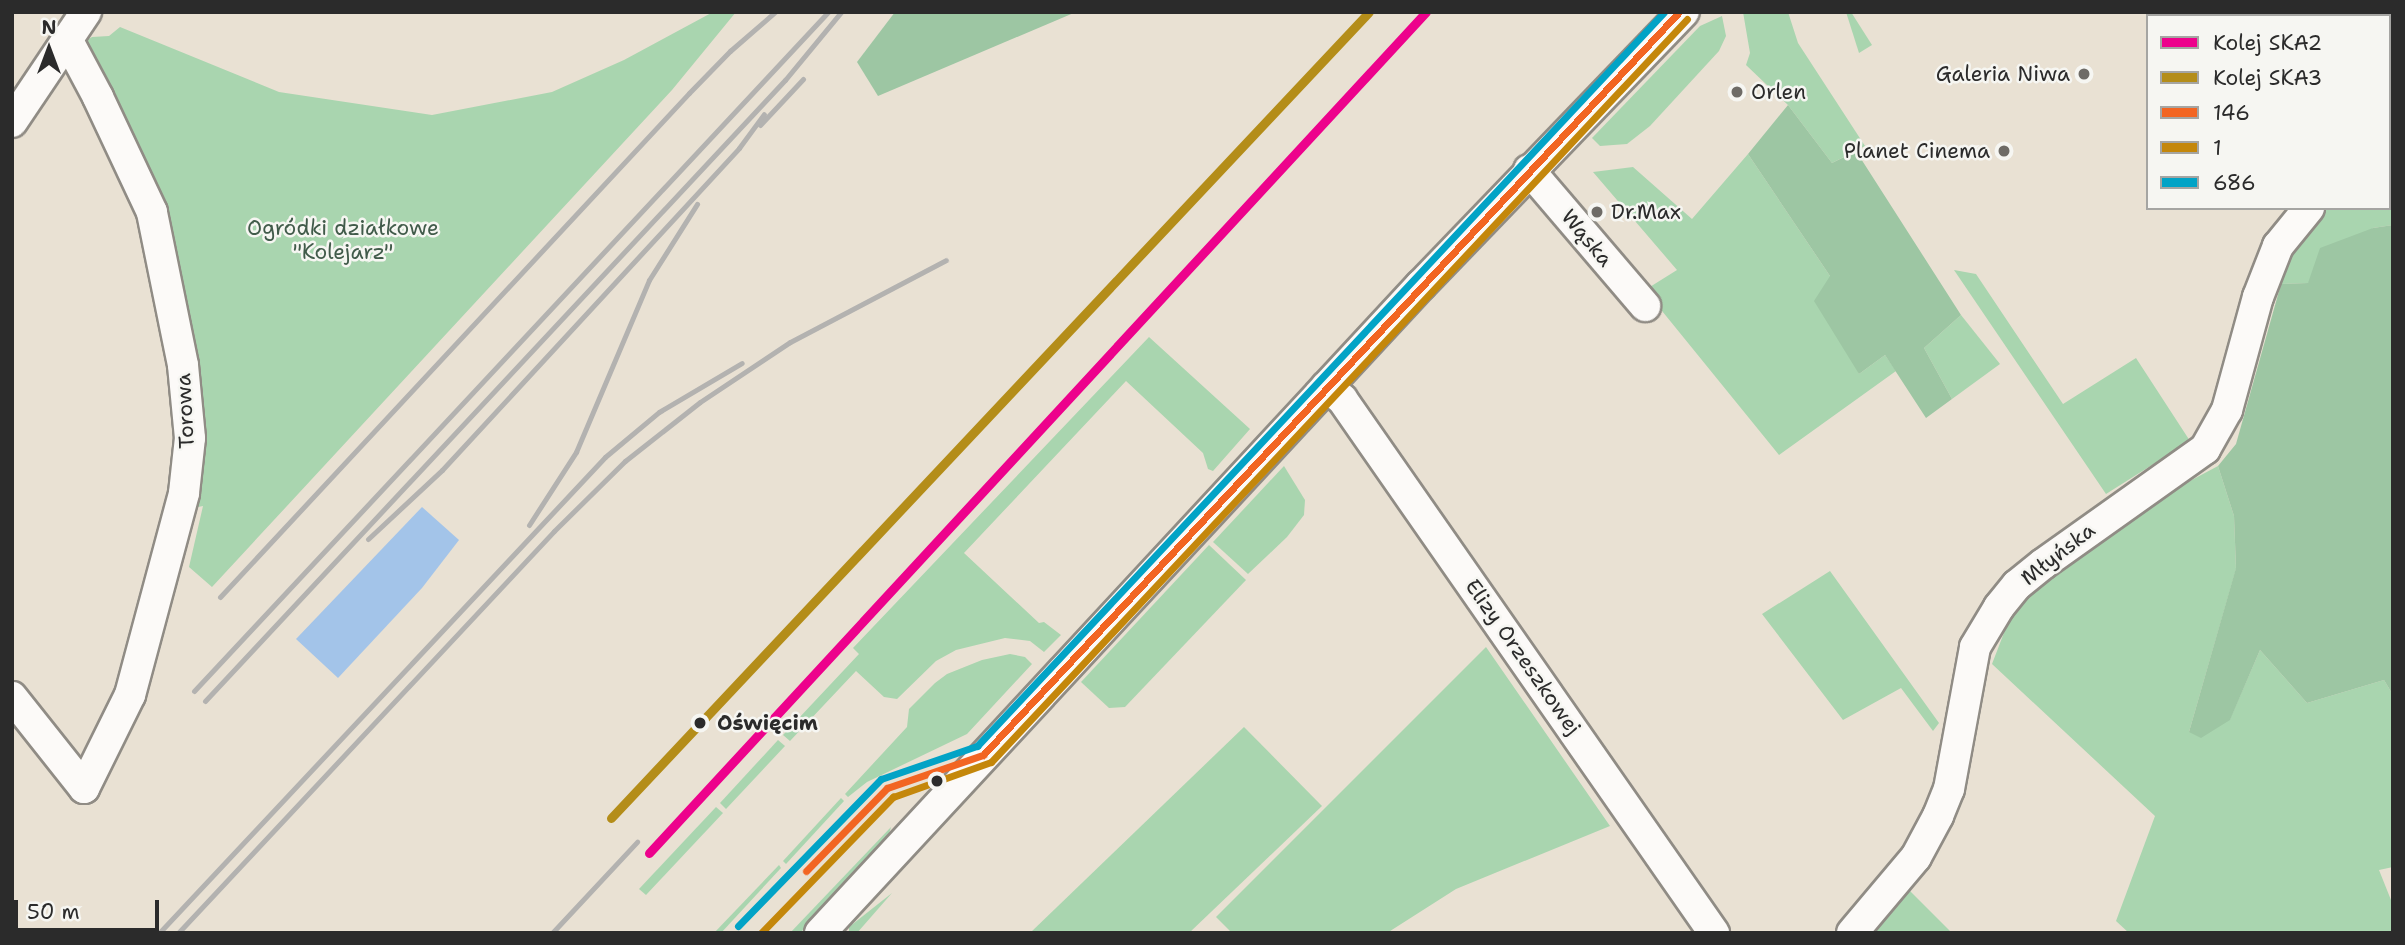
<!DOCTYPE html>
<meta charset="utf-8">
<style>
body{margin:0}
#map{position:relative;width:2405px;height:945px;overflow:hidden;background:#e9e1d3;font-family:"Shantell Sans",sans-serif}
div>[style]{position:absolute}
.green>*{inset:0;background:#a9d5af}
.forest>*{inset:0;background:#9dc6a3}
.water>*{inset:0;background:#a3c4e9}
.roads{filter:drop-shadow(2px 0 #908c85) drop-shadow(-2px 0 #908c85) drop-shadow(0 2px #908c85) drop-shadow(0 -2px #908c85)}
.minor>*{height:30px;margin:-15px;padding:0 15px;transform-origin:15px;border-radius:15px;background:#fcfaf8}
.rail>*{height:5px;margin:-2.5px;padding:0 2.5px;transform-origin:2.5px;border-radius:2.5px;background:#b3b2b0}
.bus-1>*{height:7px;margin:-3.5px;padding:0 3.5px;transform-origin:3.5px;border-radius:3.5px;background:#f26522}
.bus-2>*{height:7px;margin:-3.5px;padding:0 3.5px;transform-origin:3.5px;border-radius:3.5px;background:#c4870b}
.bus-3>*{height:7px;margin:-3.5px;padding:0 3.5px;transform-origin:3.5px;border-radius:3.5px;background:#02a3c6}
.rail-1>*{height:9px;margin:-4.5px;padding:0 4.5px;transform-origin:4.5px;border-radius:4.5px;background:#ed028c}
.rail-2>*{height:9px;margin:-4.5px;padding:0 4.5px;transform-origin:4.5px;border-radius:4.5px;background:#b48d19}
.dots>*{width:19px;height:19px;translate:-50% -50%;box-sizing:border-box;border:4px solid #f6f6f2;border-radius:50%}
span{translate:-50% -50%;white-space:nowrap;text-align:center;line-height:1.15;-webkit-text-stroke:5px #f6f6f2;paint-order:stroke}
.poi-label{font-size:21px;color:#2b2b2b}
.right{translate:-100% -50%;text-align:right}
.left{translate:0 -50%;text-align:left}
.park-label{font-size:21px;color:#415b4a}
.street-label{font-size:21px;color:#2b2b2b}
.stop-label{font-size:21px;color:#2b2b2b;font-weight:700}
.frame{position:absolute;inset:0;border:14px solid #2b2b2b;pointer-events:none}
.legend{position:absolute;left:2146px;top:14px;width:245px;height:196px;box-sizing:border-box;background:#f6f6f2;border:2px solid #a5a5a2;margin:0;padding:9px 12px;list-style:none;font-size:21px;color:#2b2b2b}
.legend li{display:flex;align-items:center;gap:14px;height:35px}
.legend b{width:35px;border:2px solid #a5a5a2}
.north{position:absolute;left:14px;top:14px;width:70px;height:70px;-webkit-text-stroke:5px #f6f6f2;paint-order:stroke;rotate:0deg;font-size:19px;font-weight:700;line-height:28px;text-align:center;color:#2b2b2b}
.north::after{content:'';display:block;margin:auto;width:24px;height:32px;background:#2b2b2b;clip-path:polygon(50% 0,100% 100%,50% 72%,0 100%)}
.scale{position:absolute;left:14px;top:900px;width:145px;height:32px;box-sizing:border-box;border:4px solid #2b2b2b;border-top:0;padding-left:9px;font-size:21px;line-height:24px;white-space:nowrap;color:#2b2b2b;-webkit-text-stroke:5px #f6f6f2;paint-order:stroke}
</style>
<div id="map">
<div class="green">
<i style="clip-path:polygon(713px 12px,736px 12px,672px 90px,212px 587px,189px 567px,203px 506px,188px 509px,179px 295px,84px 42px,92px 37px,109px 36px,120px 27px,279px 92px,432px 115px,552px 92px,624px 60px)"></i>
<i style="clip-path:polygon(1743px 12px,1788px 12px,1798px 43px,1865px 146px,1832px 163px,1788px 105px,1746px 65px,1750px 53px)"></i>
<i style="clip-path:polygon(1846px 12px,1851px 12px,1872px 45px,1859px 53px)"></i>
<i style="clip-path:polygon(1722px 16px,1726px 36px,1719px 51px,1650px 126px,1627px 144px,1600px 146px,1592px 138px,1700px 26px)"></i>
<i style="clip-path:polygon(1748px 154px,1830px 276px,1859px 374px,1885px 355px,1896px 371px,1779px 455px,1645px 290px,1677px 270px,1593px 172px,1633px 167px,1692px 219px)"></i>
<i style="clip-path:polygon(2389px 181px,2393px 181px,2393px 225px,2373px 228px,2308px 283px,2281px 284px,2300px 233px,2322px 208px,2389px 208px)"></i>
<i style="clip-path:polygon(1954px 270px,1976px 274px,2063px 404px,2136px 358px,2190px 441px,2106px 494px)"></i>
<i style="clip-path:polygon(1961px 315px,2000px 364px,1952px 399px,1924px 348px)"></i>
<i style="clip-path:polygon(1149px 337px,1250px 429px,1213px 471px,1208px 469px,1203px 453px,1126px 381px,964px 553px,1039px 623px,1044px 622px,1061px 635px,1044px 652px,1030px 641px,1005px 638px,956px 650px,936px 661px,897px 699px,884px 697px,856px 671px,790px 741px,783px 735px,859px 654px,853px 648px)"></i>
<i style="clip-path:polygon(1284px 466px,1305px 500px,1304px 515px,1287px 537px,1248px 574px,1213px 542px)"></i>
<i style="clip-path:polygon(2218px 466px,2234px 516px,2236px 569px,2189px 732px,2230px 719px,2260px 650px,2307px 703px,2384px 680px,2393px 695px,2393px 867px,2379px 870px,2393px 905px,2393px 933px,2129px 933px,2116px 921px,2155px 816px,1992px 664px,2012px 612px,2050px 569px,2128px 514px)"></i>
<i style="clip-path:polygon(1209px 545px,1246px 580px,1125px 707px,1109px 708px,1081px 682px)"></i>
<i style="clip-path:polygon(1830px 571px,1939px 723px,1933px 731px,1901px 688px,1843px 720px,1762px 614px)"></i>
<i style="clip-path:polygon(1486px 647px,1610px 826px,1456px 889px,1387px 933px,1232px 933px,1216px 917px)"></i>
<i style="clip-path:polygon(1010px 654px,1025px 657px,1032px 664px,967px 734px,867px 782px,848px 797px,845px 794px,907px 727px,909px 709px,935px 683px,947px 674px,982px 660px)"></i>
<i style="clip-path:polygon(1244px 727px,1322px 806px,1189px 933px,1030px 933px)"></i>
<i style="clip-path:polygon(778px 740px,785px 746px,726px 809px,720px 803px)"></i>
<i style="clip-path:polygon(841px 798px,844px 801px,786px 864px,783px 861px)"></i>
<i style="clip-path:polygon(716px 807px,723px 813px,646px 895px,639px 889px)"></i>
<i style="clip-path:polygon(891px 827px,886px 845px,800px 933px,790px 933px)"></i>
<i style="clip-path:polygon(779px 865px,781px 868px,721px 933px,714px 933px)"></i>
<i style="clip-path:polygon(1906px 887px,1952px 933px,1863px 933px)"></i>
<i style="clip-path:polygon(892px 893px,857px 933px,849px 933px,849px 927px)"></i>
</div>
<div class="forest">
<i style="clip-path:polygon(895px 12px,1076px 12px,878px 96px,857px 62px)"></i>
<i style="clip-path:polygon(1788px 105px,1832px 163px,1856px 151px,1961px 315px,1924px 348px,1952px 399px,1926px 418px,1885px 355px,1859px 374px,1814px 301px,1830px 276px,1748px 154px)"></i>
<i style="clip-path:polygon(2393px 225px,2393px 695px,2384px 680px,2307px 703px,2260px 650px,2230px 720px,2201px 738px,2189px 732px,2236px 568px,2234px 516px,2218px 466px,2236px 444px,2281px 284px,2308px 283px,2320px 248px,2373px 228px)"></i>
</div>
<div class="water">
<i style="clip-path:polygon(422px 507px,459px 540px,422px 588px,338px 678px,296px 639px)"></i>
</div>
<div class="roads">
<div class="minor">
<i style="left:2389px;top:45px;width:6px;rotate:-45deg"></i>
<i style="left:12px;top:122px;width:133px;rotate:-56.1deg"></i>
<i style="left:2389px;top:169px;width:4px"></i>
<i style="left:1529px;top:170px;width:179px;rotate:49.5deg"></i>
<i style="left:1326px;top:387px;width:20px;rotate:37deg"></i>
<i style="left:1342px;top:399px;width:651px;rotate:55.14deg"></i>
<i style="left:12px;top:697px;width:116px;rotate:51.6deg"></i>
<i style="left:84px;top:788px;width:104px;rotate:-63.7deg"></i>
<i style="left:130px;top:695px;width:209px;rotate:-75deg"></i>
<i style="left:184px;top:493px;width:55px;rotate:-83.8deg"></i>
<i style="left:190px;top:438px;width:73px;rotate:-95.5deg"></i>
<i style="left:183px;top:365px;width:156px;rotate:-101.5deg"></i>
<i style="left:152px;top:212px;width:127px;rotate:-115.2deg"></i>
<i style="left:98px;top:97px;width:66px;rotate:-118.1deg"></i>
<i style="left:820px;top:933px;width:884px;rotate:-47.16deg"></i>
<i style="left:1421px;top:285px;width:379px;rotate:-46.1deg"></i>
<i style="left:1852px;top:933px;width:99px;rotate:-49.9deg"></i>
<i style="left:1916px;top:857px;width:47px;rotate:-61.8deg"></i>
<i style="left:1938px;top:816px;width:29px;rotate:-68deg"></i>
<i style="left:1949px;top:789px;width:144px;rotate:-79.6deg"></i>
<i style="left:1975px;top:647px;width:47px;rotate:-59deg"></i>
<i style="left:1999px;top:607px;width:28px;rotate:-51deg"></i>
<i style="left:2017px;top:585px;width:33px;rotate:-39deg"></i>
<i style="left:2043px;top:564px;width:199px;rotate:-35.4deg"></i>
<i style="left:2205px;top:449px;width:45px;rotate:-60.6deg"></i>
<i style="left:2227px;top:410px;width:117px;rotate:-74.7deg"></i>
<i style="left:2258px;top:297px;width:55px;rotate:-68.6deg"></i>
<i style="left:2278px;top:246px;width:49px;rotate:-50.8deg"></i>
</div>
</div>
<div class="rail">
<i style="left:760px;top:125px;width:63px;rotate:-46.9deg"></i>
<i style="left:529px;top:525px;width:87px;rotate:-57.2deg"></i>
<i style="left:576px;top:452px;width:187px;rotate:-67deg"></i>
<i style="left:649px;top:280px;width:90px;rotate:-57.7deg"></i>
<i style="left:368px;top:539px;width:101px;rotate:-43deg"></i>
<i style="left:442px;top:470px;width:438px;rotate:-47.3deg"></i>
<i style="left:739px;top:148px;width:42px;rotate:-53.7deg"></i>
<i style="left:220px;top:597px;width:688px;rotate:-47.06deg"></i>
<i style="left:689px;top:93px;width:59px;rotate:-45.7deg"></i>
<i style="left:730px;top:51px;width:60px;rotate:-40.9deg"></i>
<i style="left:194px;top:691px;width:929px;rotate:-46.96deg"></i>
<i style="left:205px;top:701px;width:850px;rotate:-46.96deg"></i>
<i style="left:785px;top:80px;width:88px;rotate:-50.5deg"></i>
<i style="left:159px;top:933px;width:652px;rotate:-46.86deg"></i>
<i style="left:605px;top:457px;width:70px;rotate:-39.8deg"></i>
<i style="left:659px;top:412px;width:96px;rotate:-30.6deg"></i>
<i style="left:178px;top:933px;width:550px;rotate:-46.91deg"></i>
<i style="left:554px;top:531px;width:100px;rotate:-44.6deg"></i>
<i style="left:625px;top:461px;width:95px;rotate:-38.2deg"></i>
<i style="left:700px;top:402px;width:108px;rotate:-33.7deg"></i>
<i style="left:790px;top:342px;width:176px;rotate:-27.7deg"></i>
<i style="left:552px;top:933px;width:125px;rotate:-47deg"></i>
</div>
<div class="bus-1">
<i style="left:806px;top:871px;width:116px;rotate:-45.7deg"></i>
<i style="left:887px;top:788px;width:102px;rotate:-19deg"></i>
<i style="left:983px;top:755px;width:1018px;rotate:-46.87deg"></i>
</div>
<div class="bus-2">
<i style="left:761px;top:933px;width:190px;rotate:-45.9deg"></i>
<i style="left:893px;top:797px;width:104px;rotate:-19.7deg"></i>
<i style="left:991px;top:762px;width:1018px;rotate:-46.87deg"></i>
</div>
<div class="bus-3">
<i style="left:738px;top:926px;width:205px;rotate:-45.8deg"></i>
<i style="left:881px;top:779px;width:102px;rotate:-19deg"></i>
<i style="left:977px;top:746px;width:1005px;rotate:-46.89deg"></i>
</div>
<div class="rail-1">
<i style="left:649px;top:853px;width:1145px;rotate:-47.27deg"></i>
</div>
<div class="rail-2">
<i style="left:611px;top:818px;width:1106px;rotate:-46.76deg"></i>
</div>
<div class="dots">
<i style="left:2084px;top:74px;background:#6e6b66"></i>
<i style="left:1737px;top:92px;background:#6e6b66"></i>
<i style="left:2004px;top:151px;background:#6e6b66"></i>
<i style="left:1597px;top:212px;background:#6e6b66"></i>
<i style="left:700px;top:723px;background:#2b2b2b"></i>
<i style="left:937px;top:781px;background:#2b2b2b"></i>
</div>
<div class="poi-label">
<span class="right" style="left:2070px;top:74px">Galeria Niwa</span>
<span class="left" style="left:1751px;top:92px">Orlen</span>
<span class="right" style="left:1990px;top:151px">Planet Cinema</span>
<span class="left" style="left:1611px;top:212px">Dr.Max</span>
</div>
<div class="park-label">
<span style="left:343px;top:240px">Ogródki działkowe<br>"Kolejarz"</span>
</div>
<div class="street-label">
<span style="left:1587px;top:238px;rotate:50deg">Wąska</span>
<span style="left:185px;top:411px;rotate:-93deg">Torowa</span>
<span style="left:2058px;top:554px;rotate:-38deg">Młyńska</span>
<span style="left:1523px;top:657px;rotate:55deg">Elizy Orzeszkowej</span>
</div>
<div class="stop-label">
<span class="left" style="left:717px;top:723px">Oświęcim</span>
</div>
<div class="frame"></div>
<ul class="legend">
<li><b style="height:9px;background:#ed028c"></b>Kolej SKA2</li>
<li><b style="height:9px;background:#b48d19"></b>Kolej SKA3</li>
<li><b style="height:9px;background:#f26522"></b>146</li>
<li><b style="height:9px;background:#c4870b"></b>1</li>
<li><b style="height:9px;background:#02a3c6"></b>686</li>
</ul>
<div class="north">N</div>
<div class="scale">50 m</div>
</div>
